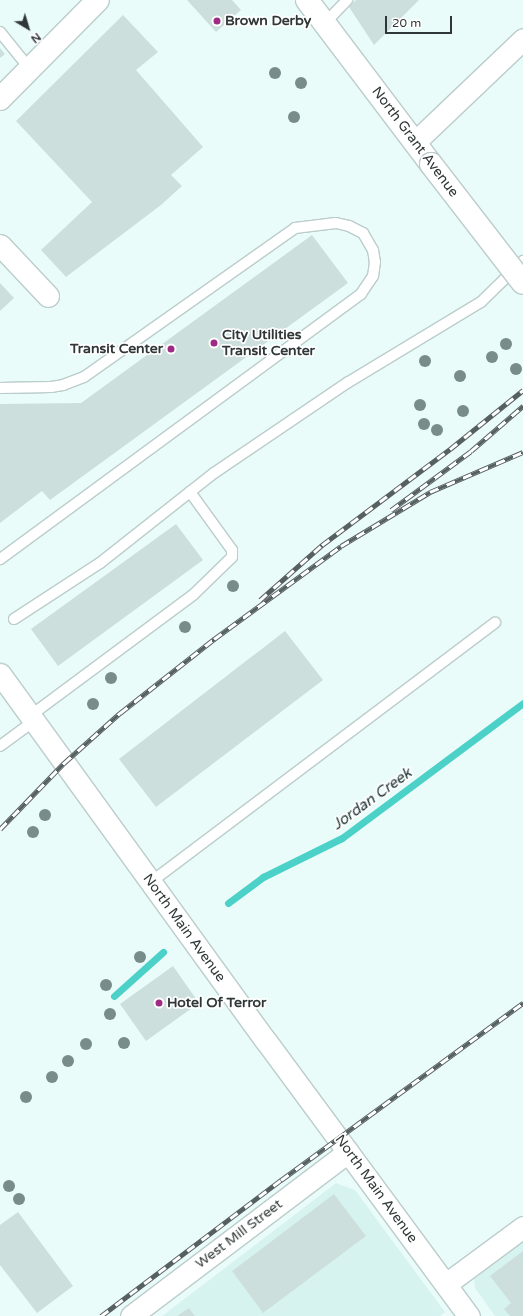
<!DOCTYPE html>
<style>
body{margin:0}
#map{position:relative;width:523px;height:1316px;overflow:hidden;background:#eafcfa;font-family:"Varela Round",sans-serif}
div>[style]{position:absolute}
.built>*{inset:0;background:#d7f3f0}
.stream>*{height:7px;margin:-3.5px;padding:0 3.5px;transform-origin:3.5px;border-radius:3.5px;background:#4bd1c8}
.building>*{inset:0;background:#cddfdd}
.roads{filter:drop-shadow(1px 0 #bbcdcb) drop-shadow(-1px 0 #bbcdcb) drop-shadow(0 1px #bbcdcb) drop-shadow(0 -1px #bbcdcb)}
.service>*{height:10px;margin:-5px;padding:0 5px;transform-origin:5px;border-radius:5px;background:#fff}
.minor>*{height:21px;margin:-10.5px;padding:0 10.5px;transform-origin:10.5px;border-radius:10.5px;background:#fff}
.secondary>*{height:22px;margin:-11px;padding:0 11px;transform-origin:11px;border-radius:11px;background:#fff}
.rail>*{height:4.5px;margin-top:-2.25px;transform-origin:0;background:repeating-linear-gradient(90deg,#fff 0 9px,#576060 0 18px);box-sizing:border-box;border-block:1px solid #576060}
.bridges{filter:drop-shadow(1px 0 #bbcdcb) drop-shadow(-1px 0 #bbcdcb) drop-shadow(0 1px #bbcdcb) drop-shadow(0 -1px #bbcdcb)}
.secondary-bridge>*{height:22px;margin:-11px;padding:0 11px;transform-origin:11px;border-radius:11px;background:#fff}
.trees>*{width:12px;height:12px;margin:-6px;border-radius:50%;background:#788c8a}
.dots>*{width:11px;height:11px;translate:-50% -50%;box-sizing:border-box;border:2px solid #fff;border-radius:50%}
span{translate:-50% -50%;white-space:nowrap;text-align:center;line-height:1.15;-webkit-text-stroke:3.5px #fff;paint-order:stroke}
.poi-label{font-size:14px;color:#303737;font-weight:700}
.left{translate:0 -50%;text-align:left}
.right{translate:-100% -50%;text-align:right}
.street-label{font-size:14px;color:#303737}
.water-label{font-size:15px;color:#172e2c;font-style:italic}
.north{position:absolute;left:8px;top:8px;width:40px;height:40px;-webkit-text-stroke:3px #fff;paint-order:stroke;rotate:142deg;font-size:11px;font-weight:700;line-height:16px;text-align:center;color:#303737}
.north::after{content:'';display:block;margin:auto;width:14px;height:18px;background:#303737;clip-path:polygon(50% 0,100% 100%,50% 72%,0 100%)}
.scale{position:absolute;left:385px;top:16px;width:67px;height:18px;box-sizing:border-box;border:2px solid #303737;border-top:0;padding-left:5px;font-size:12px;line-height:14px;white-space:nowrap;color:#303737;-webkit-text-stroke:3px #fff;paint-order:stroke}
</style>
<div id="map">
<div class="built">
<i style="clip-path:polygon(336px 1183px,355px 1190px,445px 1312px,440px 1316px,162px 1316px)"></i>
<i style="clip-path:polygon(523px 1241px,523px 1316px,495px 1316px,475px 1288px,474px 1279px)"></i>
</div>
<div class="stream">
<i style="left:228px;top:903px;width:44px;rotate:-36.6deg"></i>
<i style="left:263px;top:877px;width:88px;rotate:-26.3deg"></i>
<i style="left:342px;top:838px;width:226px;rotate:-36.7deg"></i>
<i style="left:114px;top:996px;width:66px;rotate:-41.9deg"></i>
</div>
<div class="building">
<i style="clip-path:polygon(187px 0,232px 0,241px 10px,216px 32px)"></i>
<i style="clip-path:polygon(356px 0,419px 0,374px 45px,349px 7px)"></i>
<i style="clip-path:polygon(123px 15px,158px 52px,136px 70px,203px 147px,171px 175px,182px 186px,161px 205px,66px 277px,41px 250px,92px 202px,16px 121px)"></i>
<i style="clip-path:polygon(0 48px,5px 54px,0 58px)"></i>
<i style="clip-path:polygon(312px 235px,348px 283px,50px 500px,42px 491px,0 523px,0 404px,81px 403px)"></i>
<i style="clip-path:polygon(0 283px,14px 298px,0 311px)"></i>
<i style="clip-path:polygon(176px 524px,203px 560px,58px 666px,31px 629px)"></i>
<i style="clip-path:polygon(285px 631px,323px 680px,156px 807px,119px 759px)"></i>
<i style="clip-path:polygon(173px 966px,199px 1003px,146px 1041px,120px 1004px)"></i>
<i style="clip-path:polygon(334px 1194px,366px 1236px,263px 1313px,232px 1271px)"></i>
<i style="clip-path:polygon(18px 1212px,73px 1286px,37px 1313px,0 1265px,0 1225px)"></i>
<i style="clip-path:polygon(523px 1251px,523px 1316px,510px 1316px,504px 1309px,511px 1303px,490px 1276px)"></i>
<i style="clip-path:polygon(189px 1308px,195px 1316px,177px 1316px)"></i>
</div>
<div class="roads">
<div class="service">
<i style="left:325px;top:23px;width:32px;rotate:-46deg"></i>
<i style="left:0;top:32px;width:48px;rotate:51deg"></i>
<i style="left:0;top:388px;width:51px;rotate:-1.1deg"></i>
<i style="left:51px;top:387px;width:12px;rotate:-9deg"></i>
<i style="left:63px;top:385px;width:22px;rotate:-21deg"></i>
<i style="left:84px;top:377px;width:258px;rotate:-35.2deg"></i>
<i style="left:295px;top:228px;width:41px;rotate:-7deg"></i>
<i style="left:336px;top:223px;width:13px;rotate:13deg"></i>
<i style="left:349px;top:226px;width:16px;rotate:27deg"></i>
<i style="left:363px;top:233px;width:20px;rotate:60deg"></i>
<i style="left:373px;top:250px;width:12px;rotate:81deg"></i>
<i style="left:375px;top:262px;width:14px;rotate:98deg"></i>
<i style="left:373px;top:276px;width:22px;rotate:124deg"></i>
<i style="left:361px;top:294px;width:448px;rotate:143.7deg"></i>
<i style="left:14px;top:619px;width:103px;rotate:-33.1deg"></i>
<i style="left:100px;top:563px;width:145px;rotate:-38.3deg"></i>
<i style="left:214px;top:473px;width:161px;rotate:-34.1deg"></i>
<i style="left:347px;top:383px;width:157px;rotate:-31.2deg"></i>
<i style="left:481px;top:302px;width:59px;rotate:-44.3deg"></i>
<i style="left:30px;top:716px;width:204px;rotate:-36.6deg"></i>
<i style="left:194px;top:594px;width:53px;rotate:-44.2deg"></i>
<i style="left:232px;top:557px;width:7px;rotate:-90deg"></i>
<i style="left:232px;top:550px;width:72px;rotate:-125.9deg"></i>
<i style="left:0;top:746px;width:42px;rotate:-36.3deg"></i>
<i style="left:151px;top:882px;width:431px;rotate:-37deg"></i>
</div>
<div class="minor">
<i style="left:415px;top:142px;width:149px;rotate:-43.6deg"></i>
<i style="left:0;top:245px;width:70px;rotate:46.7deg"></i>
<i style="left:0;top:674px;width:453px;rotate:54.1deg"></i>
<i style="left:266px;top:1041px;width:342px;rotate:53.6deg"></i>
<i style="left:446px;top:1284px;width:96px;rotate:-36.5deg"></i>
<i style="left:131px;top:1316px;width:272px;rotate:-37.1deg"></i>
</div>
<div class="secondary">
<i style="left:307px;top:0;width:206px;rotate:52.9deg"></i>
<i style="left:0;top:99px;width:139px;rotate:-45.3deg"></i>
</div>
</div>
<div class="rail">
<i style="left:391px;top:510px;width:99px;rotate:-36.4deg"></i>
<i style="left:471px;top:451px;width:69px;rotate:-40.9deg"></i>
<i style="left:260px;top:600px;width:83px;rotate:-41.6deg"></i>
<i style="left:322px;top:545px;width:160px;rotate:-36.9deg"></i>
<i style="left:450px;top:449px;width:94px;rotate:-38.9deg"></i>
<i style="left:0;top:829px;width:92px;rotate:-45.9deg"></i>
<i style="left:64px;top:763px;width:75px;rotate:-41.8deg"></i>
<i style="left:120px;top:713px;width:120px;rotate:-38.2deg"></i>
<i style="left:214px;top:639px;width:157px;rotate:-36.2deg"></i>
<i style="left:341px;top:546px;width:104px;rotate:-31.2deg"></i>
<i style="left:430px;top:492px;width:101px;rotate:-23.3deg"></i>
<i style="left:101px;top:1316px;width:226px;rotate:-37.1deg"></i>
<i style="left:281px;top:1180px;width:300px;rotate:-36.2deg"></i>
</div>
<div class="bridges">
<div class="secondary-bridge">
<i style="left:431px;top:164px;width:150px;rotate:52.3deg"></i>
</div>
</div>
<div class="trees">
<i style="left:275px;top:73px"></i>
<i style="left:301px;top:83px"></i>
<i style="left:294px;top:117px"></i>
<i style="left:506px;top:344px"></i>
<i style="left:492px;top:357px"></i>
<i style="left:425px;top:361px"></i>
<i style="left:516px;top:369px"></i>
<i style="left:460px;top:376px"></i>
<i style="left:420px;top:405px"></i>
<i style="left:463px;top:411px"></i>
<i style="left:424px;top:424px"></i>
<i style="left:437px;top:430px"></i>
<i style="left:233px;top:586px"></i>
<i style="left:185px;top:627px"></i>
<i style="left:111px;top:678px"></i>
<i style="left:93px;top:704px"></i>
<i style="left:45px;top:815px"></i>
<i style="left:33px;top:832px"></i>
<i style="left:140px;top:957px"></i>
<i style="left:106px;top:985px"></i>
<i style="left:110px;top:1014px"></i>
<i style="left:124px;top:1043px"></i>
<i style="left:86px;top:1044px"></i>
<i style="left:68px;top:1061px"></i>
<i style="left:52px;top:1077px"></i>
<i style="left:26px;top:1097px"></i>
<i style="left:9px;top:1186px"></i>
<i style="left:19px;top:1199px"></i>
</div>
<div class="dots">
<i style="left:217px;top:21px;background:#9e2a84"></i>
<i style="left:214px;top:343px;background:#9e2a84"></i>
<i style="left:171px;top:349px;background:#9e2a84"></i>
<i style="left:159px;top:1003px;background:#9e2a84"></i>
</div>
<div class="poi-label">
<span class="left" style="left:225px;top:21px">Brown Derby</span>
<span class="left" style="left:222px;top:343px">City Utilities<br>Transit Center</span>
<span class="right" style="left:163px;top:349px">Transit Center</span>
<span class="left" style="left:167px;top:1003px">Hotel Of Terror</span>
</div>
<div class="street-label">
<span style="left:415px;top:142px;rotate:53deg">North Grant Avenue</span>
<span style="left:184px;top:928px;rotate:54deg">North Main Avenue</span>
<span style="left:376px;top:1189px;rotate:54deg">North Main Avenue</span>
<span style="left:239px;top:1234px;rotate:-37deg">West Mill Street</span>
</div>
<div class="water-label">
<span style="left:372px;top:799px;rotate:-36deg">Jordan Creek</span>
</div>
<div class="north">N</div>
<div class="scale">20 m</div>
</div>
